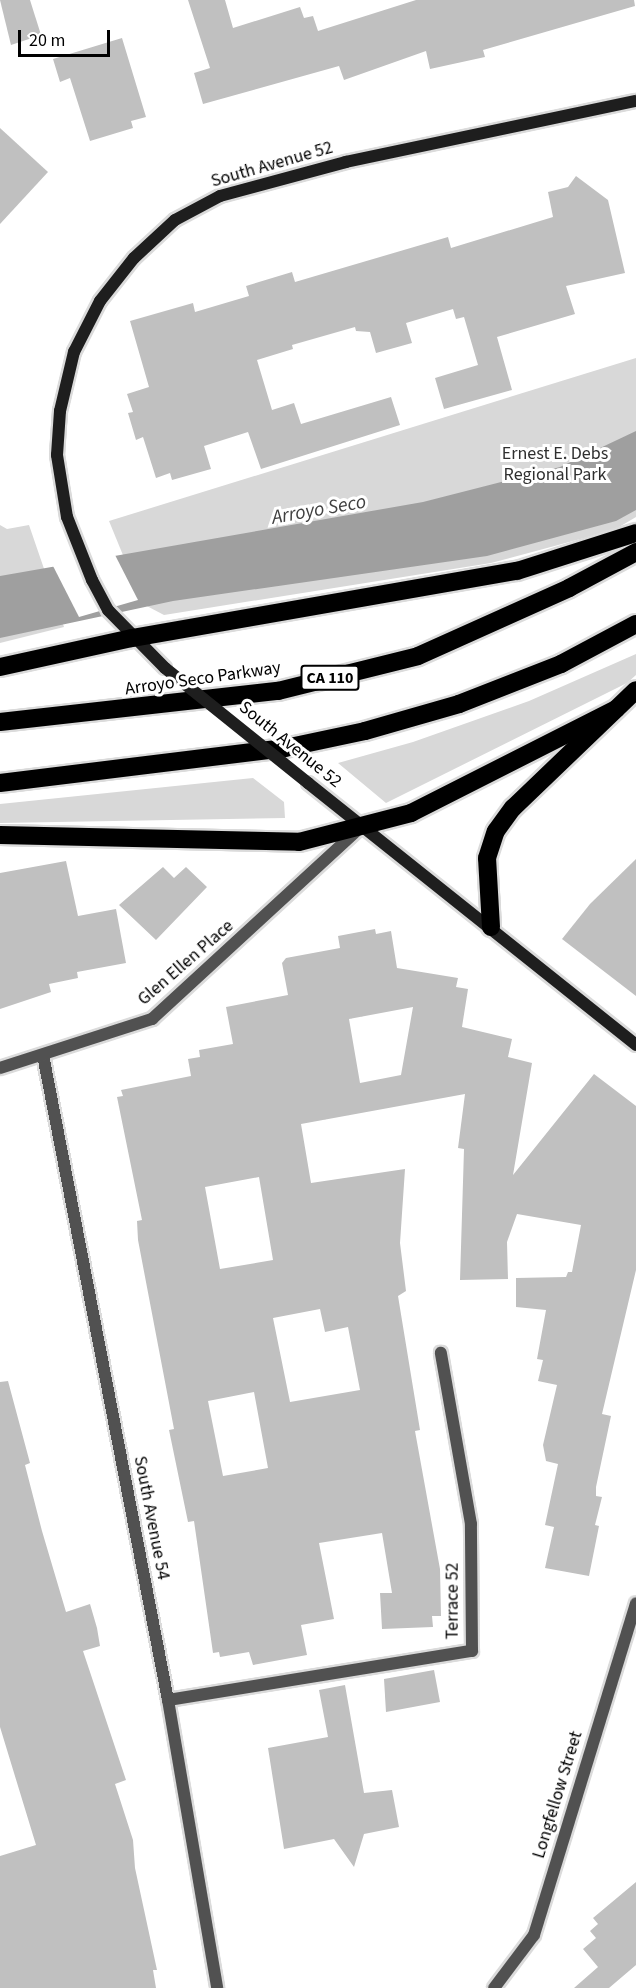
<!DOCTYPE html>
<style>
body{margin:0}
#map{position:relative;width:636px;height:1988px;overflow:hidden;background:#fff;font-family:"Source Sans 3",sans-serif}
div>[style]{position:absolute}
.green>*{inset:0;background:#d8d8d8}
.water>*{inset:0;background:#9f9f9f}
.pier>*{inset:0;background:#fff}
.building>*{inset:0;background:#c0c0c0}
.roads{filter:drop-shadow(2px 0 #dbdbdb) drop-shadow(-2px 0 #dbdbdb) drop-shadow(0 2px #dbdbdb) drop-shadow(0 -2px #dbdbdb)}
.street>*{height:12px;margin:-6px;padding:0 6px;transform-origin:6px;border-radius:6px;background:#515151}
.secondary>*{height:12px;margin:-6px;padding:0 6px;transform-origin:6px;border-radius:6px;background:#1e1e1e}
.highway>*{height:18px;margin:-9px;padding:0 9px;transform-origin:9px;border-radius:9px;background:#000}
.secondary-bridge>*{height:12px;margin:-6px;padding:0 6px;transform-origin:6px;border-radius:6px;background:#1e1e1e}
span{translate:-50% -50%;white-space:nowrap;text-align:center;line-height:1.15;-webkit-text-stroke:6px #fff;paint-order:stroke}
.shield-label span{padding:2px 4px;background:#fff;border:2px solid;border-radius:4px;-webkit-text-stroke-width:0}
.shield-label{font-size:16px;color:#000;font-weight:700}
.street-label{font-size:18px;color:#000}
.park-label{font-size:18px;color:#2f2f2f}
.water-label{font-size:20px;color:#404040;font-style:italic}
.scale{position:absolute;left:18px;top:30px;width:92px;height:27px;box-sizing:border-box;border:3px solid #000;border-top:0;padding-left:8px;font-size:18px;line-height:21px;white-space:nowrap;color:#000;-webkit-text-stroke:4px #fff;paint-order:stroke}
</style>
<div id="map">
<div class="green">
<i style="clip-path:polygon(636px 358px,636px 517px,614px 530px,491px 563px,164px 615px,143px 604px,109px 521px)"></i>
<i style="clip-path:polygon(0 525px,7px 529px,29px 525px,64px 627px,0 643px)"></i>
<i style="clip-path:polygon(636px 654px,636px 675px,627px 683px,386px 803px,338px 763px,413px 742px,529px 701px)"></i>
<i style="clip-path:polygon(253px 778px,284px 802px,285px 818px,0 823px,0 804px)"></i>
</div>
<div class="water">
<i style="clip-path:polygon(636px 431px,636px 510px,616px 521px,487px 556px,173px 601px,0 638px,0 576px,423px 502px,560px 467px)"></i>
</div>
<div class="pier">
<i style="clip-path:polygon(114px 553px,138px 600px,79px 617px,52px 564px)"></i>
</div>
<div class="building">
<i style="clip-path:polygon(0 0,30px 0,41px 35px,11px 45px)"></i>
<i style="clip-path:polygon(188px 0,225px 0,233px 28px,300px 7px,304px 18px,313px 16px,318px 31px,416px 0,634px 0,635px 6px,483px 50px,485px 57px,430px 69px,426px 51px,344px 80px,339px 66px,203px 104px,194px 73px,210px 68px)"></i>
<i style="clip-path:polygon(122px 38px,146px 117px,131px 121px,133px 128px,90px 141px,70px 78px,60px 82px,53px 59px)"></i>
<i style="clip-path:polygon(0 128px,48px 172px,0 224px)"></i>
<i style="clip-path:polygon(576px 176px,608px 200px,625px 273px,566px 286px,575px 314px,497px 337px,512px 390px,444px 409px,435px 378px,478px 365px,464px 317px,456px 319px,453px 309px,406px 323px,412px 343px,376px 353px,370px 332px,356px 331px,355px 327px,292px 345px,293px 349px,257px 360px,272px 410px,294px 403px,301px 424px,391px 397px,400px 425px,261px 469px,248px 432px,204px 446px,211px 469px,172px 480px,170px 473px,156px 478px,143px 437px,136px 440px,128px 413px,133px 412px,127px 394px,149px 387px,130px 321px,193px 303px,195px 312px,249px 296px,246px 286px,292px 272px,295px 282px,448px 237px,451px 248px,553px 217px,548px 192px,568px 187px)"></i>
<i style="clip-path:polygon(636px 859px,636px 996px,562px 939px,590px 904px)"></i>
<i style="clip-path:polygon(66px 861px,78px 916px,116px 909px,126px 963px,77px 972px,78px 978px,49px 984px,51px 992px,0 1009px,0 873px)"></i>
<i style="clip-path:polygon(163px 867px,174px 878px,186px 867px,207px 887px,156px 940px,119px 905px)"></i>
<i style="clip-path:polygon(evenodd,375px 929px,376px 934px,391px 931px,397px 968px,458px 978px,456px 987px,468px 989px,462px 1027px,512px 1039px,508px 1057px,532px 1063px,513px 1175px,594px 1074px,636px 1106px,636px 1270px,602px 1414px,611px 1416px,596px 1487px,596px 1496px,602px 1497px,595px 1525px,599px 1526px,589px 1576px,545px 1568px,554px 1527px,545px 1525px,558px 1464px,546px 1461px,543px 1445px,557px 1385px,538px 1381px,543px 1360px,537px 1359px,546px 1310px,516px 1307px,516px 1278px,566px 1277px,568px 1272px,572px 1272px,581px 1225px,517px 1214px,507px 1242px,508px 1279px,460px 1280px,464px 1149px,458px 1148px,465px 1094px,301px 1124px,311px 1183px,405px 1169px,400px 1243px,406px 1291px,398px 1296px,420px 1430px,415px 1431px,440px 1569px,441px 1616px,432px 1616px,433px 1627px,382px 1629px,380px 1593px,392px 1593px,382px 1533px,319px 1543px,334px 1619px,301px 1625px,307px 1655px,253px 1665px,249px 1652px,220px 1657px,219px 1652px,213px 1653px,194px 1521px,188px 1522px,169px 1430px,174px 1429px,138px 1240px,137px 1221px,142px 1220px,117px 1097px,123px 1096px,121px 1090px,191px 1076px,188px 1059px,200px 1057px,199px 1050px,233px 1044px,226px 1007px,288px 995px,282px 963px,286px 958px,340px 948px,338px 936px,375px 929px,413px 1007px,401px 1075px,360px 1083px,349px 1019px,413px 1007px,375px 929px,259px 1177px,273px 1260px,220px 1269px,205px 1187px,259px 1177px,375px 929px,320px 1309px,325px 1332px,348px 1327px,360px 1390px,290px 1402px,273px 1318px,320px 1309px,375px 929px,254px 1392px,268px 1468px,223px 1476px,208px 1401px,254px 1392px)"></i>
<i style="clip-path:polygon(8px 1381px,30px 1463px,25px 1465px,42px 1531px,66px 1612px,90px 1604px,97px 1628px,100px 1646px,83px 1651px,126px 1780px,115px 1784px,133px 1840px,135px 1868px,157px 1970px,153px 1970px,156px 1988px,0 1988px,0 1856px,36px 1845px,0 1727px,0 1382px)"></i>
<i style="clip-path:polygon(434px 1670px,440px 1702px,386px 1712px,384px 1679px)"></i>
<i style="clip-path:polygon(345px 1685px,364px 1793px,392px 1790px,399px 1827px,364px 1834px,354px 1867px,334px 1839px,284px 1849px,268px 1748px,328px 1737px,319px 1690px)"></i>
<i style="clip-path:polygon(636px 1882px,636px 1965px,609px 1988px,574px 1988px,598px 1967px,583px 1949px,596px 1938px,590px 1931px,598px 1924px,593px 1918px)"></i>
</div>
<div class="roads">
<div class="street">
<i style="left:43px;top:1055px;width:657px;rotate:79.03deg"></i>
<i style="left:168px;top:1700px;width:292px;rotate:80.3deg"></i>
<i style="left:0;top:1068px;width:160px;rotate:-17.9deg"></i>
<i style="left:152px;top:1019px;width:282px;rotate:-42.6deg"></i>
<i style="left:168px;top:1700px;width:308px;rotate:-9.2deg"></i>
<i style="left:472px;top:1651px;width:127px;rotate:-90.5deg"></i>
<i style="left:471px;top:1524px;width:174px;rotate:-100deg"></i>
<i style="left:494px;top:1988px;width:66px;rotate:-53deg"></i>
<i style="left:534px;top:1935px;width:347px;rotate:-72.9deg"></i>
</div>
<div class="secondary">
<i style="left:165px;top:668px;width:81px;rotate:-134.5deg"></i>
<i style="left:108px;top:610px;width:34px;rotate:-118deg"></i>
<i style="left:92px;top:580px;width:68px;rotate:-111.6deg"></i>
<i style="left:67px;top:517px;width:63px;rotate:-99.2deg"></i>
<i style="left:57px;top:455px;width:44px;rotate:-86.1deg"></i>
<i style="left:60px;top:411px;width:61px;rotate:-76.7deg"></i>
<i style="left:74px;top:352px;width:57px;rotate:-63deg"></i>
<i style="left:100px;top:301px;width:55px;rotate:-51.7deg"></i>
<i style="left:134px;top:258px;width:56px;rotate:-42.8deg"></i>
<i style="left:175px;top:220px;width:51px;rotate:-28.1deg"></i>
<i style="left:220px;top:196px;width:131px;rotate:-15.1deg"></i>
<i style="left:346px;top:162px;width:296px;rotate:-11.9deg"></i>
<i style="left:308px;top:783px;width:420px;rotate:38.6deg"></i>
</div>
<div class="highway">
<i style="left:0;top:667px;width:135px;rotate:-12.4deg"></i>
<i style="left:132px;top:638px;width:391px;rotate:-9.9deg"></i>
<i style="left:517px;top:571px;width:125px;rotate:-17.7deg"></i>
<i style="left:0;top:722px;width:280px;rotate:-6.4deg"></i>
<i style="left:278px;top:691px;width:144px;rotate:-14deg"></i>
<i style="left:418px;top:656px;width:166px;rotate:-24.2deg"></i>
<i style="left:569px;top:588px;width:76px;rotate:-28.2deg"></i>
<i style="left:0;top:783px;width:287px;rotate:-7deg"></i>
<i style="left:285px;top:748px;width:82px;rotate:-12deg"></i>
<i style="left:365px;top:731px;width:98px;rotate:-16deg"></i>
<i style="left:459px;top:704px;width:110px;rotate:-21.4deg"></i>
<i style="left:561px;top:664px;width:85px;rotate:-28.1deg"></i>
<i style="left:0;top:835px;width:299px;rotate:1.3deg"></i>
<i style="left:299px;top:842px;width:116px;rotate:-14.5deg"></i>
<i style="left:411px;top:813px;width:230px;rotate:-26.9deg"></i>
<i style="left:491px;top:927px;width:69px;rotate:-93.3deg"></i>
<i style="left:487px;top:858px;width:28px;rotate:-72deg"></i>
<i style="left:496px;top:831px;width:29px;rotate:-54deg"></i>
<i style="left:513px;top:808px;width:170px;rotate:-43.8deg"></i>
</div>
</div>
<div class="secondary-bridge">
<i style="left:165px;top:668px;width:184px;rotate:38.8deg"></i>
</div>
<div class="shield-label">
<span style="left:330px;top:678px">CA 110</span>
</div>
<div class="street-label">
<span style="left:272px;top:165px;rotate:-16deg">South Avenue 52</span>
<span style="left:203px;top:679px;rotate:-8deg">Arroyo Seco Parkway</span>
<span style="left:290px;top:745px;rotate:39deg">South Avenue 52</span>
<span style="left:186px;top:963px;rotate:-41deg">Glen Ellen Place</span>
<span style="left:151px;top:1518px;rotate:79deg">South Avenue 54</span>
<span style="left:453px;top:1601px;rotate:-90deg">Terrace 52</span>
<span style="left:558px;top:1795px;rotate:-73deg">Longfellow Street</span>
</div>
<div class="park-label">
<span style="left:555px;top:465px">Ernest E. Debs<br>Regional Park</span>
</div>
<div class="water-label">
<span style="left:319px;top:510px;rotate:-10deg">Arroyo Seco</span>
</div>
<div class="scale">20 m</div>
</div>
